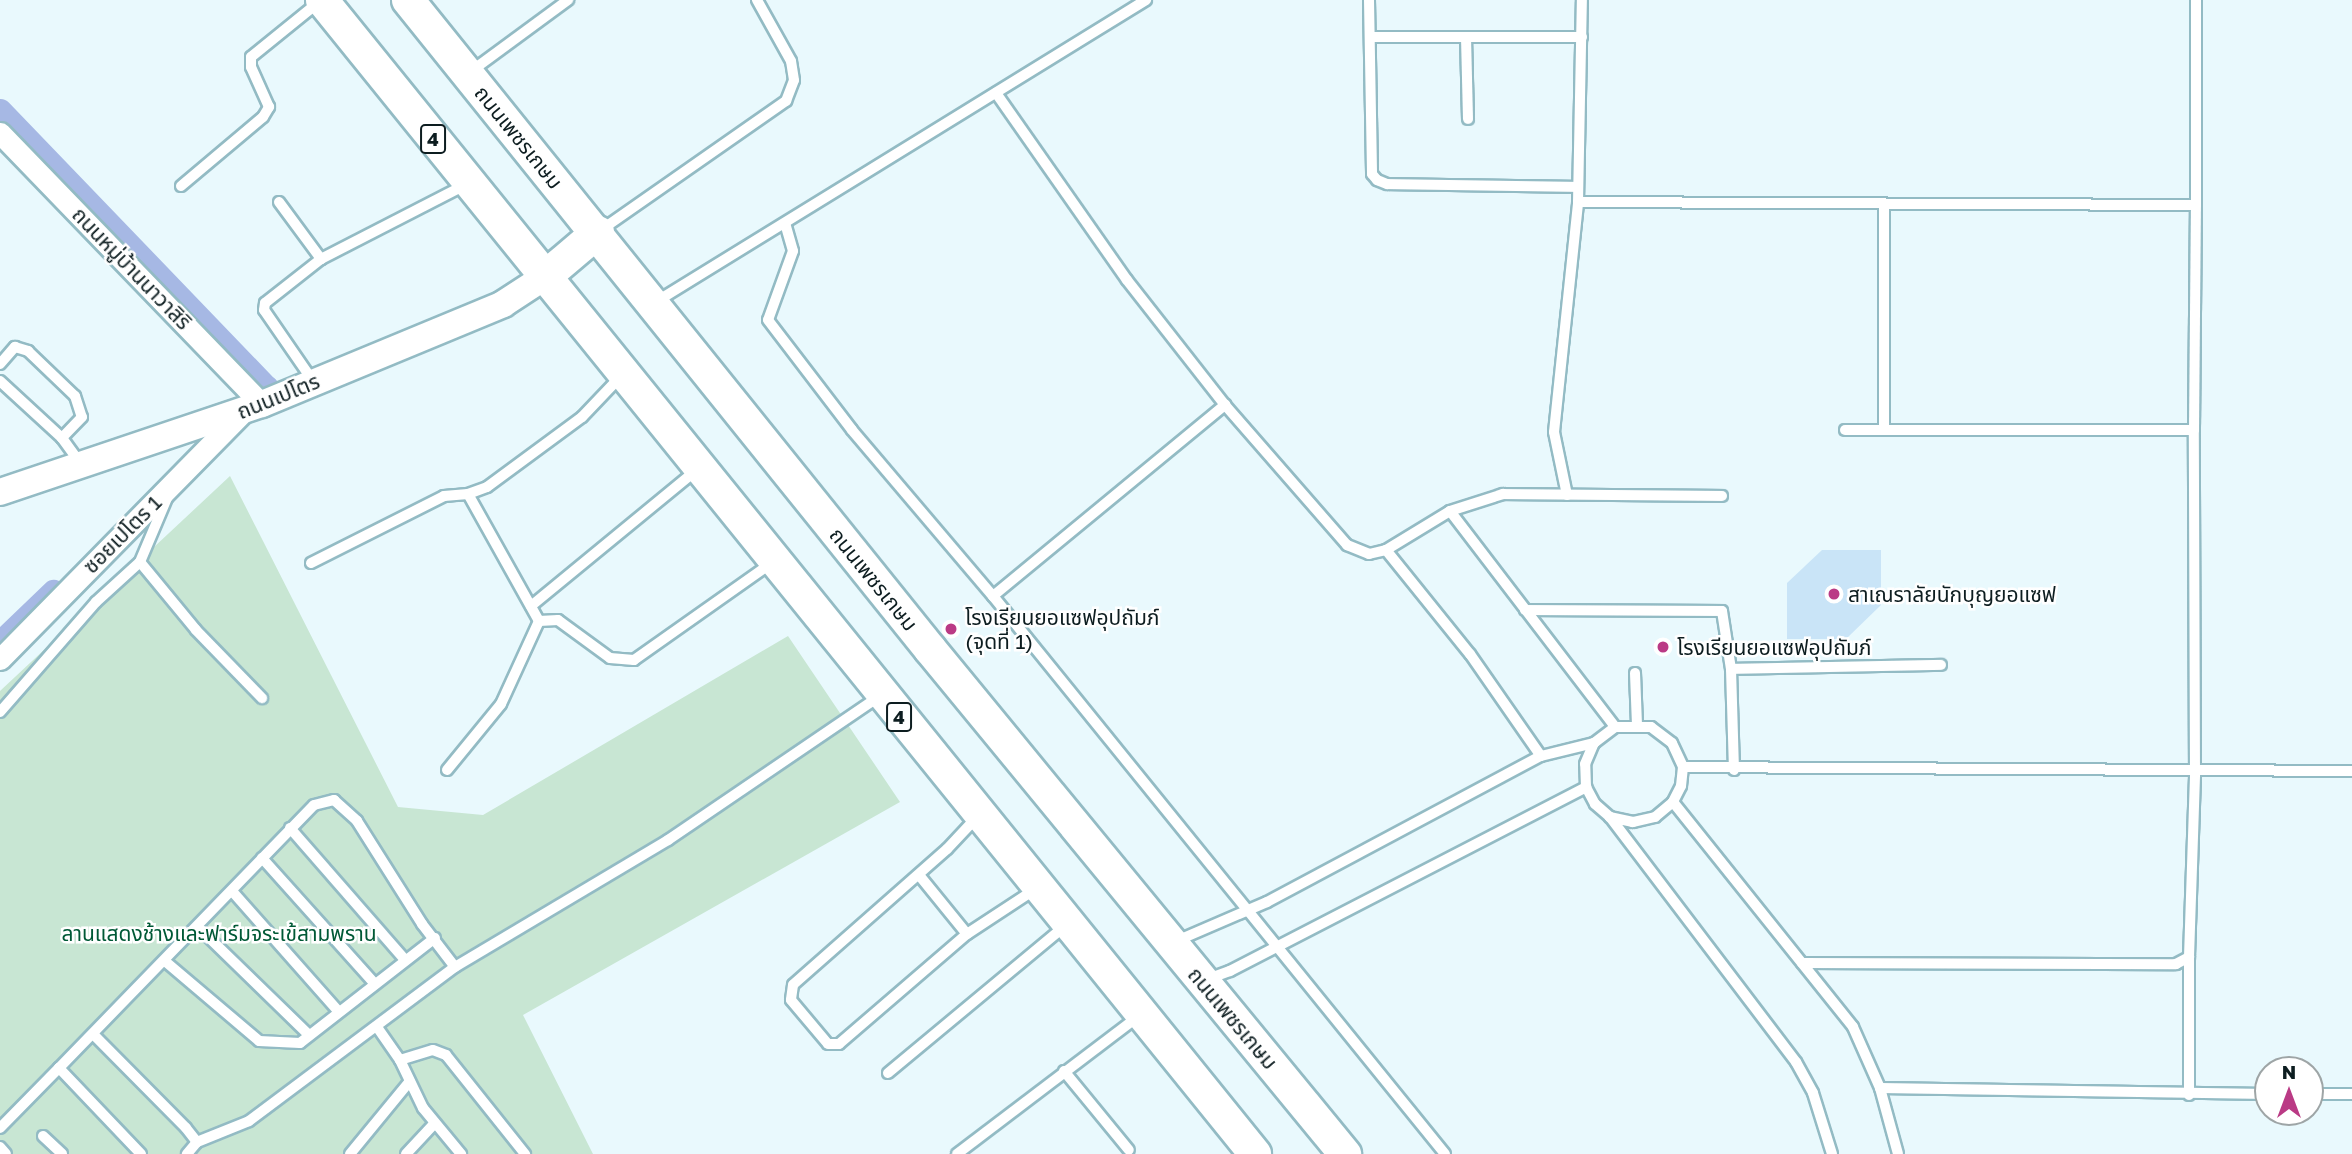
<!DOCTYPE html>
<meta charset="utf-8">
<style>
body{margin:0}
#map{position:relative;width:2352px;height:1154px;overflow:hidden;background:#e9f9fd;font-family:"Golos Text","Noto Sans Thai",sans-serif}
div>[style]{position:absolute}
.green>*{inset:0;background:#c8e6d3}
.canal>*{height:23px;margin:-11.5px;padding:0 11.5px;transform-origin:11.5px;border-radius:11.5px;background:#a6b8e4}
.building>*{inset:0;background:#c9e4f7}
.roads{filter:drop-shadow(2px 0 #93bbc4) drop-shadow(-2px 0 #93bbc4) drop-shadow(0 2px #93bbc4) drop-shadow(0 -2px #93bbc4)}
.service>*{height:10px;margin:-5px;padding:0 5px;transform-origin:5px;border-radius:5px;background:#fff}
.minor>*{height:21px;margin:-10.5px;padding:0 10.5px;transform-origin:10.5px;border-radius:10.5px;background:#fff}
.tertiary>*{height:26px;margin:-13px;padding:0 13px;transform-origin:13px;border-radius:13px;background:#fff}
.primary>*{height:32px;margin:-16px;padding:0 16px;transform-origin:16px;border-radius:16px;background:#fff}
.dots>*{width:19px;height:19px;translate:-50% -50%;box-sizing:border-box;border:4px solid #fff;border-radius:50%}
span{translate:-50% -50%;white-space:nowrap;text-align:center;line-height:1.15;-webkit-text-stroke:5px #fff;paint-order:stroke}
.shield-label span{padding:2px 5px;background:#fff;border:2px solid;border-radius:5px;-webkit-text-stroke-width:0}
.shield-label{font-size:19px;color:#0d1d20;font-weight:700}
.street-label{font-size:21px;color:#0d1d20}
.poi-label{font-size:21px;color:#0d1d20}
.left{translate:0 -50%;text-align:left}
.park-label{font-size:21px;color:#005936}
.north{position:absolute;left:2254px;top:1056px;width:70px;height:70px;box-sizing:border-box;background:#fff;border:2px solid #9ea5a6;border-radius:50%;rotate:0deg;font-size:19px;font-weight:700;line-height:28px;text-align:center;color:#0d1d20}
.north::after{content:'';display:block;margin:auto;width:24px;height:32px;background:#ba3a85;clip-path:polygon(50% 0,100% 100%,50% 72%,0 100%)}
</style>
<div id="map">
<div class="green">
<i style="clip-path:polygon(230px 476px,398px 807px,483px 815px,788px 636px,900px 802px,523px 1015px,593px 1154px,0 1154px,0 691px)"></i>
</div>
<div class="canal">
<i style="left:0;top:110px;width:385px;rotate:46.1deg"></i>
<i style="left:267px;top:387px;width:33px;rotate:136deg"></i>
<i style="left:0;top:642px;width:74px;rotate:-43.9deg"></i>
</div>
<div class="building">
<i style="clip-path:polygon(1822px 550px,1881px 550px,1881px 605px,1846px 639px,1787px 639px,1787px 583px)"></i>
</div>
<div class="roads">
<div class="service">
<i style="left:1369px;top:0;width:174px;rotate:89deg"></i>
<i style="left:1372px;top:174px;width:8px;rotate:50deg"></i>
<i style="left:1377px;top:180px;width:11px;rotate:22deg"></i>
<i style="left:1387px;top:184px;width:191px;rotate:0.9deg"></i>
<i style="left:1370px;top:37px;width:212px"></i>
<i style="left:1466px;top:37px;width:82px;rotate:88.6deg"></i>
<i style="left:470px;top:72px;width:122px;rotate:-36.3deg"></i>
<i style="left:996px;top:93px;width:228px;rotate:55deg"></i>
<i style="left:1127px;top:280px;width:159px;rotate:51.9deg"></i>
<i style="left:181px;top:186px;width:107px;rotate:-40.1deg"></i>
<i style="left:263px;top:117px;width:12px;rotate:-59deg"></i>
<i style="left:269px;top:107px;width:44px;rotate:-114.2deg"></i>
<i style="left:251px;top:67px;width:10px;rotate:-90deg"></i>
<i style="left:251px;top:57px;width:87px;rotate:-39deg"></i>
<i style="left:279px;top:202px;width:71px;rotate:53.6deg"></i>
<i style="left:321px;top:259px;width:164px;rotate:-27.2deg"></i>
<i style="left:1578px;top:202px;width:618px;rotate:0.28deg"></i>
<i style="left:2196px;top:205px;width:205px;rotate:-90deg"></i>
<i style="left:1884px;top:204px;width:226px;rotate:90deg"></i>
<i style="left:785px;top:223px;width:29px;rotate:74deg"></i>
<i style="left:793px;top:251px;width:73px;rotate:109.9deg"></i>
<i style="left:768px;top:320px;width:138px;rotate:52.6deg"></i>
<i style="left:852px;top:430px;width:218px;rotate:49.7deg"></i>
<i style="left:993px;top:596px;width:718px;rotate:50.99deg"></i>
<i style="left:601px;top:230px;width:226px;rotate:-34.9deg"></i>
<i style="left:786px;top:101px;width:22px;rotate:-69deg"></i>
<i style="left:794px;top:80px;width:19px;rotate:-99deg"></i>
<i style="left:791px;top:61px;width:70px;rotate:-119.1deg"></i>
<i style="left:654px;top:303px;width:578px;rotate:-31.63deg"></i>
<i style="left:0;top:364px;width:23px;rotate:-49deg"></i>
<i style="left:15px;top:347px;width:14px;rotate:17deg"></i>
<i style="left:28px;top:351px;width:65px;rotate:43.8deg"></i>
<i style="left:75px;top:396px;width:22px;rotate:72deg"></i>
<i style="left:82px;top:417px;width:29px;rotate:134deg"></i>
<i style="left:0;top:381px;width:84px;rotate:42.6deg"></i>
<i style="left:62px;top:438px;width:32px;rotate:54deg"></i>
<i style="left:313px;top:381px;width:86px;rotate:-124.6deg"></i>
<i style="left:264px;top:310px;width:7px;rotate:-82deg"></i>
<i style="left:265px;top:303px;width:71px;rotate:-38.2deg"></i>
<i style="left:1845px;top:430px;width:349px"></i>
<i style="left:2194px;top:430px;width:225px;rotate:-89.5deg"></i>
<i style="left:1567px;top:495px;width:64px;rotate:-101.7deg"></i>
<i style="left:1554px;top:432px;width:231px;rotate:-84deg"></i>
<i style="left:1578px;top:202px;width:202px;rotate:-88.9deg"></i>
<i style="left:167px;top:498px;width:69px;rotate:112.9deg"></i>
<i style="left:140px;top:562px;width:88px;rotate:50.5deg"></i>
<i style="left:196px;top:630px;width:95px;rotate:45.9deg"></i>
<i style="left:1450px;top:511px;width:272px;rotate:52.6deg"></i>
<i style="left:1386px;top:550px;width:134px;rotate:51.1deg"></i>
<i style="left:1470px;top:654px;width:124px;rotate:55.2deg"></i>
<i style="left:311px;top:563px;width:149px;rotate:-26.7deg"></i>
<i style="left:444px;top:496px;width:24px;rotate:-5deg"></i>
<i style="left:993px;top:596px;width:301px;rotate:-39.5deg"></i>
<i style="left:1225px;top:405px;width:186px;rotate:48.9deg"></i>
<i style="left:1347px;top:545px;width:24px;rotate:22deg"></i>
<i style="left:1369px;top:554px;width:17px;rotate:-13deg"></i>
<i style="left:1386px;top:550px;width:75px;rotate:-31.4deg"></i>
<i style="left:1450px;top:511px;width:56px;rotate:-17.8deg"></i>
<i style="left:1503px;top:494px;width:219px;rotate:0.5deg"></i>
<i style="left:531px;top:606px;width:216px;rotate:-39.4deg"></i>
<i style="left:1525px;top:610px;width:197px;rotate:0.3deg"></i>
<i style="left:1722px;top:611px;width:59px;rotate:81.2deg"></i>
<i style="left:1731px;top:669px;width:101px;rotate:88.3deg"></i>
<i style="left:539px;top:621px;width:19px;rotate:-3deg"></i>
<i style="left:558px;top:620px;width:64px;rotate:36.2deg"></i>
<i style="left:610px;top:658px;width:24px;rotate:5deg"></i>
<i style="left:634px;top:660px;width:170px;rotate:-35.2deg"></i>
<i style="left:1731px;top:669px;width:210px;rotate:-1.1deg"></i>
<i style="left:1635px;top:673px;width:51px;rotate:87.8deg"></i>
<i style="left:0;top:712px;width:146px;rotate:-48.9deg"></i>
<i style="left:96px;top:602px;width:59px;rotate:-42.3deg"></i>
<i style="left:1683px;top:767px;width:669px;rotate:0.34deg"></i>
<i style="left:447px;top:770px;width:85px;rotate:-50.7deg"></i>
<i style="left:501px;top:704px;width:91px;rotate:-65.4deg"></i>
<i style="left:539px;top:621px;width:145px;rotate:-119.2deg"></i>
<i style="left:468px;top:494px;width:20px;rotate:-20deg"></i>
<i style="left:487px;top:487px;width:118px;rotate:-36.4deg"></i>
<i style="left:582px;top:417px;width:58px;rotate:-46.4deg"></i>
<i style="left:1673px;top:802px;width:288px;rotate:51.3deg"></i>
<i style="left:1853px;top:1027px;width:67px;rotate:66.1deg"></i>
<i style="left:1880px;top:1088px;width:68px;rotate:74.7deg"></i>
<i style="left:978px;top:816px;width:45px;rotate:133.2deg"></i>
<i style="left:947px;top:849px;width:205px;rotate:138.6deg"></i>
<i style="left:793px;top:985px;width:15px;rotate:98deg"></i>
<i style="left:791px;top:1000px;width:57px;rotate:49.9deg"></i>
<i style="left:828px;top:1044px;width:11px"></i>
<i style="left:839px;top:1044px;width:169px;rotate:-40.7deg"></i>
<i style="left:967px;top:934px;width:84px;rotate:-33.3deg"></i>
<i style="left:1610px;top:817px;width:308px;rotate:52.8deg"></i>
<i style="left:1796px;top:1062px;width:35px;rotate:61deg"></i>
<i style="left:1813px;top:1093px;width:64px;rotate:72.7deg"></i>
<i style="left:290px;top:828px;width:175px;rotate:48.9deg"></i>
<i style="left:262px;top:858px;width:169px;rotate:48.1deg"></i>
<i style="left:919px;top:875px;width:76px;rotate:50.9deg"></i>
<i style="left:232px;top:891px;width:160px;rotate:48.5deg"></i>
<i style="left:198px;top:927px;width:155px;rotate:44.2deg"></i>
<i style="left:1174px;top:942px;width:101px;rotate:-23.3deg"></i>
<i style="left:1267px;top:902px;width:310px;rotate:-28.1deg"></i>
<i style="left:1541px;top:756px;width:55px;rotate:-13.8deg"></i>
<i style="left:1594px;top:743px;width:26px;rotate:-37deg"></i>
<i style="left:1615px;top:727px;width:36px"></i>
<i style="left:1651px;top:727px;width:26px;rotate:37deg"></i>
<i style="left:1672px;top:743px;width:26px;rotate:65deg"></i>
<i style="left:1683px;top:767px;width:19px;rotate:96deg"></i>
<i style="left:1681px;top:786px;width:18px;rotate:117deg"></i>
<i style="left:1673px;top:802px;width:23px;rotate:140deg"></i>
<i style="left:1655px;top:817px;width:23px;rotate:167deg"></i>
<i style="left:1633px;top:822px;width:24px;rotate:-168deg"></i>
<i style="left:1610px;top:817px;width:20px;rotate:-139deg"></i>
<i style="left:1595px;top:804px;width:19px;rotate:-118deg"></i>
<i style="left:1586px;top:787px;width:23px;rotate:-92deg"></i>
<i style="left:1585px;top:764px;width:23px;rotate:-67deg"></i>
<i style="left:2189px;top:957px;width:138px;rotate:90deg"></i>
<i style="left:166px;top:962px;width:122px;rotate:40.3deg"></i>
<i style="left:259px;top:1041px;width:41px;rotate:2.8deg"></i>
<i style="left:300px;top:1043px;width:171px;rotate:-37.9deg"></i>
<i style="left:1802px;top:963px;width:374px;rotate:0.2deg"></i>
<i style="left:2176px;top:964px;width:15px;rotate:-28deg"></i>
<i style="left:2189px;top:957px;width:184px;rotate:-88.1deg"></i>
<i style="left:2195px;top:773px;width:343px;rotate:-90.2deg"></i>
<i style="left:1205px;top:980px;width:27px;rotate:-20deg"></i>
<i style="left:1230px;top:971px;width:401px;rotate:-27.3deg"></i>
<i style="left:377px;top:1027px;width:40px;rotate:55.1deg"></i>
<i style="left:400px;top:1060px;width:34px;rotate:-17deg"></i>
<i style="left:433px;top:1050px;width:14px;rotate:21deg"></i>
<i style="left:446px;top:1055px;width:127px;rotate:51.4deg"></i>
<i style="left:93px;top:1034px;width:132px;rotate:45.3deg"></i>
<i style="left:186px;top:1128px;width:18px;rotate:52deg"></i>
<i style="left:197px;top:1142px;width:16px;rotate:130deg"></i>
<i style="left:400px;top:1060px;width:53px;rotate:64.4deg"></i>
<i style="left:423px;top:1108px;width:60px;rotate:50.4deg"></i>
<i style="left:1064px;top:1071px;width:102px;rotate:50.6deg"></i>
<i style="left:888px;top:1073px;width:231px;rotate:-39.7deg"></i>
<i style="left:1880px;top:1088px;width:388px;rotate:0.9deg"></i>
<i style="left:2310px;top:1094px;width:42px"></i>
<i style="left:0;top:1128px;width:84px;rotate:-45.5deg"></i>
<i style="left:43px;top:1136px;width:26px;rotate:43deg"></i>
<i style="left:197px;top:1142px;width:56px;rotate:-22deg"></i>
<i style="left:249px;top:1121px;width:257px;rotate:-36.8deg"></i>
<i style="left:455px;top:967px;width:248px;rotate:-30.8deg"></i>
<i style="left:668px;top:840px;width:258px;rotate:-34.2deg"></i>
<i style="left:0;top:1147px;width:9px;rotate:49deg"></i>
<i style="left:141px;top:1154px;width:119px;rotate:-133.6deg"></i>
<i style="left:59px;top:1068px;width:366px;rotate:-45.9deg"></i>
<i style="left:314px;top:805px;width:21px;rotate:-14deg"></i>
<i style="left:334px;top:800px;width:31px;rotate:42deg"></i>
<i style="left:357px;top:821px;width:122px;rotate:57.7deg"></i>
<i style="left:422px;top:924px;width:54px;rotate:52.5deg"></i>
<i style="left:350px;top:1154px;width:94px;rotate:-50.6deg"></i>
<i style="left:406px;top:1154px;width:41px;rotate:-47deg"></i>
<i style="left:957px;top:1154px;width:228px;rotate:-37.2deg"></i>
</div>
<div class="minor">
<i style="left:0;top:133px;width:377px;rotate:46deg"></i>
<i style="left:0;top:659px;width:348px;rotate:-45.5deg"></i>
</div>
<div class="tertiary">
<i style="left:0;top:492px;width:276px;rotate:-18.6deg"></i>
<i style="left:262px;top:404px;width:261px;rotate:-22.5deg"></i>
<i style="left:503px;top:304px;width:51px;rotate:-33.1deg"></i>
</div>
<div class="primary">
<i style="left:322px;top:0;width:1484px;rotate:51.04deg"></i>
<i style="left:408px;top:0;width:833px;rotate:51.19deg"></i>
<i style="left:930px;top:649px;width:654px;rotate:50.59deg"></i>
<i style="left:546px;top:276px;width:68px;rotate:-40.2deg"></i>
</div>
</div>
<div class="dots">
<i style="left:1834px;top:594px;background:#ba3a85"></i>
<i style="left:951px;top:629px;background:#ba3a85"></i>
<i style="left:1663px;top:647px;background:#ba3a85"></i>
</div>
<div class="shield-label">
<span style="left:433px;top:139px">4</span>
<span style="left:899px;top:717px">4</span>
</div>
<div class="street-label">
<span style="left:519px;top:137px;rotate:51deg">ถนนเพชรเกษม</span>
<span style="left:132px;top:268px;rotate:46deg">ถนนหมู่บ้านนาวาสิริ</span>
<span style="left:278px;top:396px;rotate:-22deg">ถนนเปโตร</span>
<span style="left:122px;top:534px;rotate:-45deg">ซอยเปโตร 1</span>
<span style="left:874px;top:579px;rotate:51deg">ถนนเพชรเกษม</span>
<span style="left:1233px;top:1018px;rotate:50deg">ถนนเพชรเกษม</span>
</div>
<div class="poi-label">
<span class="left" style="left:1848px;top:594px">สาเณราลัยนักบุญยอแซฟ</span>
<span class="left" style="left:965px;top:629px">โรงเรียนยอแซฟอุปถัมภ์<br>(จุดที่ 1)</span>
<span class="left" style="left:1677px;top:647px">โรงเรียนยอแซฟอุปถัมภ์</span>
</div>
<div class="park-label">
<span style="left:219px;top:933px">ลานแสดงช้างและฟาร์มจระเข้สามพราน</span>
</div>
<div class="north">N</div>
</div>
